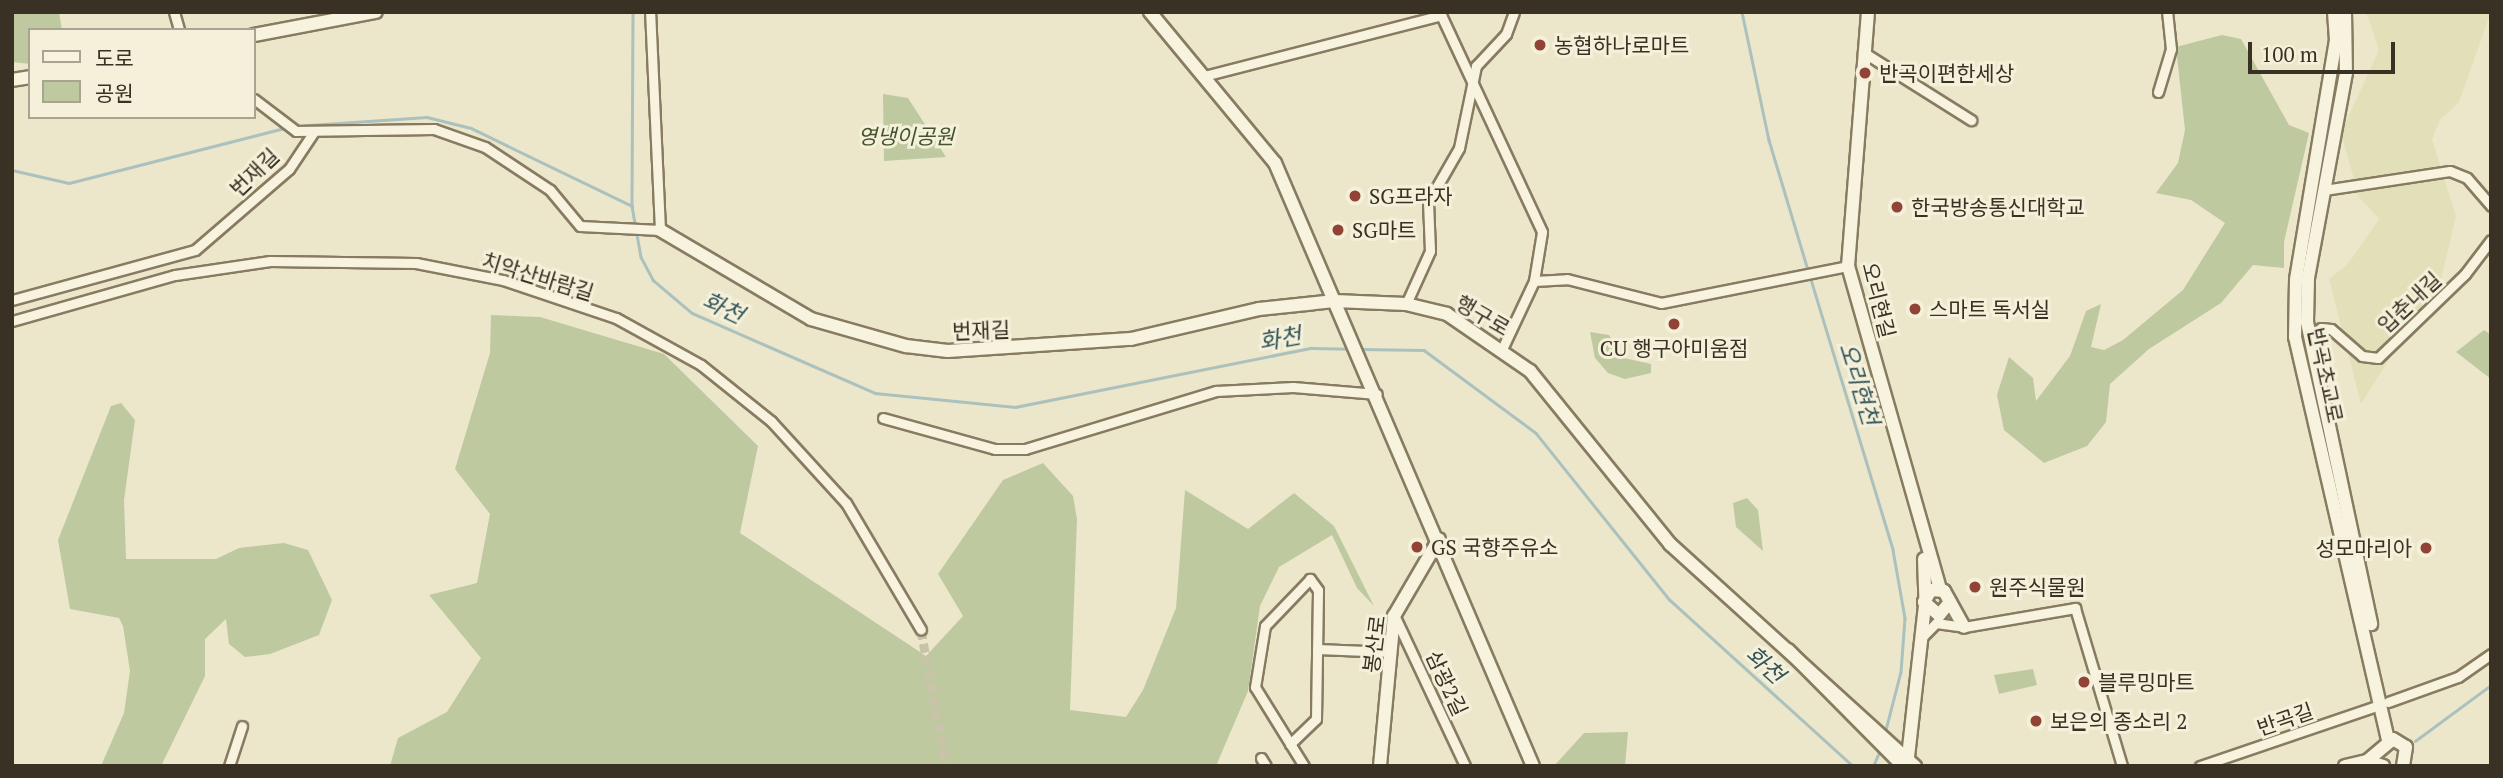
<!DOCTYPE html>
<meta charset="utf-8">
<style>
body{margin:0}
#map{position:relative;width:2503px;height:778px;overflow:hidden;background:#ece7cb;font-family:"PT Serif","Noto Sans KR",serif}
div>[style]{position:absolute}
.farmland>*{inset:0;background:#e1e0b9}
.green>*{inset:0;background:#bec9a0}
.stream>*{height:2.5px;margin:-1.25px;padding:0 1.25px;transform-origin:1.25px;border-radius:1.25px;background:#abc1be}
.street-tunnel>*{height:9px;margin-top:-4.5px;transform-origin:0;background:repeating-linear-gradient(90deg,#c8c3a9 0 9px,transparent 0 13.5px)}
.roads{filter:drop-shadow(2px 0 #877b61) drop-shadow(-2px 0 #877b61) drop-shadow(0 2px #877b61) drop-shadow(0 -2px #877b61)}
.street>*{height:9px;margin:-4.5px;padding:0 4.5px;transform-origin:4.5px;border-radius:4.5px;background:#f7f3de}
.secondary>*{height:12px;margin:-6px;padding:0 6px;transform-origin:6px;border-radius:6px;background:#f7f3de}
.dots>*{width:19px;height:19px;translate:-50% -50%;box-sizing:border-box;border:4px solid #f4f0da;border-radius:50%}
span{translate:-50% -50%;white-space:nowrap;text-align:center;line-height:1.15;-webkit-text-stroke:6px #f4f0da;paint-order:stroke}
.poi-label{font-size:21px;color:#393123}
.left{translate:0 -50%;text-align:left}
.right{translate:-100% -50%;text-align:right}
.park-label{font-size:21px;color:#43542b;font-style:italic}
.street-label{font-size:21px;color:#393123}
.water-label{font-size:23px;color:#335458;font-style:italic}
.frame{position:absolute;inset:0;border:14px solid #393123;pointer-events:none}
.legend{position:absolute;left:28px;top:28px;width:228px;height:91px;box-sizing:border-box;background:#f4f0da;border:2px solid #a9a491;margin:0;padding:9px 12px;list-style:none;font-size:21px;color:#393123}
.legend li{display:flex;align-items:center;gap:14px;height:35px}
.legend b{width:35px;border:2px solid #a9a491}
.scale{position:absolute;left:2248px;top:42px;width:147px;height:32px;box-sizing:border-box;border:4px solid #393123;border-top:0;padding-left:9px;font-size:21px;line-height:24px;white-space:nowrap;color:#393123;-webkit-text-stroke:5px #f4f0da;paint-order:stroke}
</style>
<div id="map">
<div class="farmland">
<i style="clip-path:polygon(2366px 12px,2491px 12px,2459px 102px,2440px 120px,2432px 139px,2456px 216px,2434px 309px,2399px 343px,2361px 404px,2329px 279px,2348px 264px,2379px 219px,2359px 197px,2341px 133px,2379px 50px)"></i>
</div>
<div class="green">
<i style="clip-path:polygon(12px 12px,59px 12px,62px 30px,30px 30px,30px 64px,12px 62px)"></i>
<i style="clip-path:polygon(2222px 35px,2241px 39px,2289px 125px,2309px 133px,2284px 242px,2284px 268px,2253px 265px,2221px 303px,2149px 349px,2110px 384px,2106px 422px,2087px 446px,2044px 463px,2004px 430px,1997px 395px,2009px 357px,2033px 378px,2036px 401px,2070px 356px,2086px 311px,2101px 304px,2091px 347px,2104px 350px,2123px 340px,2183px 290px,2225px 223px,2191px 200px,2156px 193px,2178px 163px,2185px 130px,2176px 47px)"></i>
<i style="clip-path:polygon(883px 94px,908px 98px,946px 157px,884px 161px)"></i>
<i style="clip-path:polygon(491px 315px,540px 317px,664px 354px,758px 446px,740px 533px,926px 656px,963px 616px,938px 574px,1003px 480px,1043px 463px,1073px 496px,1077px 519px,1070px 710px,1126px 717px,1143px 690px,1176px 608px,1185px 490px,1248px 529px,1294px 493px,1334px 526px,1374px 606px,1357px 588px,1332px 535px,1279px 567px,1260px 606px,1248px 691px,1216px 766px,390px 766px,398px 738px,447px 712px,481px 658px,429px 595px,477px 583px,490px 514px,455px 469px,490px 353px)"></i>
<i style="clip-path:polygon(2484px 330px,2491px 335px,2491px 379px,2456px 352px)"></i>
<i style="clip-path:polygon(1590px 332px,1609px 335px,1624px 358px,1651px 364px,1651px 373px,1625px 379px,1608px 373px,1595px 358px)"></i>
<i style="clip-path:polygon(121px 403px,135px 420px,124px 500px,126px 559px,216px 559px,239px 548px,284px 543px,308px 550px,332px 600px,319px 635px,270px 654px,245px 657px,229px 644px,226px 619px,205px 639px,205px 676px,161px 766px,101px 766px,124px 713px,130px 671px,123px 626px,119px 618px,70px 609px,58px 540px,111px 406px)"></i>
<i style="clip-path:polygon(1747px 498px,1758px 510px,1763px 551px,1736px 527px,1733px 503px)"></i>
<i style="clip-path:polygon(2033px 669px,2037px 685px,1999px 694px,1994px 675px)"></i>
<i style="clip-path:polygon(1628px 732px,1625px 766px,1554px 766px,1584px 733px)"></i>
</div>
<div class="stream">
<i style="left:633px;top:12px;width:194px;rotate:90.3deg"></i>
<i style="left:632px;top:206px;width:52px;rotate:80deg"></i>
<i style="left:641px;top:257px;width:26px;rotate:62deg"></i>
<i style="left:653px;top:280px;width:51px;rotate:40.2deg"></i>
<i style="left:692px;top:313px;width:200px;rotate:23.6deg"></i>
<i style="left:875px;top:393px;width:141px;rotate:5.7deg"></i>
<i style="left:1015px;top:407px;width:302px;rotate:-11.3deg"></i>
<i style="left:1311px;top:348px;width:39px;rotate:1deg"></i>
<i style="left:1742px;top:12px;width:131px;rotate:78.1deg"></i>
<i style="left:1769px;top:140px;width:136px;rotate:73.3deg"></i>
<i style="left:295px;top:126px;width:132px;rotate:-3.9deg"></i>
<i style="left:427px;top:117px;width:45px;rotate:14deg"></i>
<i style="left:471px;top:128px;width:179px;rotate:25.8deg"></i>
<i style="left:12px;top:170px;width:58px;rotate:12.8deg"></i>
<i style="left:69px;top:183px;width:223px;rotate:-14.3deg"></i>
<i style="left:1810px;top:276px;width:286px;rotate:73.1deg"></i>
<i style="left:1893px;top:550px;width:69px;rotate:80deg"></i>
<i style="left:1905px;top:618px;width:54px;rotate:94.2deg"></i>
<i style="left:1901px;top:672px;width:64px;rotate:104.5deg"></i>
<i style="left:1360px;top:349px;width:64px;rotate:0.9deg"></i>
<i style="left:1424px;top:350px;width:139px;rotate:36.5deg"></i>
<i style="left:1536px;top:433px;width:214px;rotate:51.3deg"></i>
<i style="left:1670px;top:600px;width:247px;rotate:42.2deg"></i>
<i style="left:2415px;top:741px;width:94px;rotate:-36.4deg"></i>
<i style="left:1873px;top:766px;width:17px;rotate:-66deg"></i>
</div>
<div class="street-tunnel">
<i style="left:921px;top:630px;width:138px;rotate:79.6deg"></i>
</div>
<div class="roads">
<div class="street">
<i style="left:174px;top:12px;width:19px;rotate:74deg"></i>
<i style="left:1863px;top:52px;width:128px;rotate:32.2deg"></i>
<i style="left:1204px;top:76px;width:245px;rotate:-14.4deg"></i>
<i style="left:1441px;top:15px;width:239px;rotate:65deg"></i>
<i style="left:1542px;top:232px;width:50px;rotate:99.3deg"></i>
<i style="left:2158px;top:92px;width:45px;rotate:-73.2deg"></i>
<i style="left:2171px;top:49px;width:37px;rotate:-96deg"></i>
<i style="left:254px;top:99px;width:53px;rotate:37.3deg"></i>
<i style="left:296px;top:131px;width:138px;rotate:-0.8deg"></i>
<i style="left:434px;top:129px;width:54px;rotate:19.4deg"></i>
<i style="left:485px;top:147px;width:78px;rotate:33.5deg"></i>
<i style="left:550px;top:190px;width:47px;rotate:50.2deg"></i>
<i style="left:580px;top:226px;width:80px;rotate:2.9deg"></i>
<i style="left:660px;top:230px;width:218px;rotate:-92.6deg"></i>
<i style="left:2324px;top:190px;width:127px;rotate:-8.6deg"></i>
<i style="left:2450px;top:171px;width:18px;rotate:22deg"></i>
<i style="left:2467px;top:178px;width:37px;rotate:49deg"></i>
<i style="left:12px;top:300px;width:190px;rotate:-15.3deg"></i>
<i style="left:195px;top:250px;width:124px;rotate:-40.8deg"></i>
<i style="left:289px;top:169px;width:43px;rotate:-56.3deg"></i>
<i style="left:1406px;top:304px;width:58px;rotate:-65.6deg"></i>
<i style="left:1430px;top:251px;width:49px;rotate:-92.3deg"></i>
<i style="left:1428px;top:202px;width:62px;rotate:-60.1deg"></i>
<i style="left:1459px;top:148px;width:84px;rotate:-78.3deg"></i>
<i style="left:1476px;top:66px;width:44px;rotate:-46.8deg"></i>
<i style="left:1506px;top:34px;width:23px;rotate:-70deg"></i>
<i style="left:12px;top:321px;width:169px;rotate:-15.8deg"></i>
<i style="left:175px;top:275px;width:96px;rotate:-8.4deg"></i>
<i style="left:270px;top:261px;width:146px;rotate:0.8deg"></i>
<i style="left:416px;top:263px;width:89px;rotate:11.1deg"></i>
<i style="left:503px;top:280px;width:119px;rotate:18.6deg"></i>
<i style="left:616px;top:318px;width:97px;rotate:28.9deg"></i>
<i style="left:701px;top:365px;width:90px;rotate:38.7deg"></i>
<i style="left:771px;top:421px;width:111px;rotate:47.6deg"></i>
<i style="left:846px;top:503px;width:147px;rotate:59.4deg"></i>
<i style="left:2309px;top:340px;width:17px;rotate:-45deg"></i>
<i style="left:2321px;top:328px;width:10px;rotate:6deg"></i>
<i style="left:2331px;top:329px;width:41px;rotate:41.1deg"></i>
<i style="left:2362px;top:356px;width:16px;rotate:7deg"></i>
<i style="left:2378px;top:358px;width:121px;rotate:-44deg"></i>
<i style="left:2465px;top:274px;width:43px;rotate:-52.6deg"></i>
<i style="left:1503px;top:347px;width:73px;rotate:-64.8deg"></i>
<i style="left:1534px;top:281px;width:33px;rotate:-3deg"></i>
<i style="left:1567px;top:279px;width:97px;rotate:14.3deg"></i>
<i style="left:1661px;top:303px;width:191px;rotate:-11.2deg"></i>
<i style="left:883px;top:418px;width:116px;rotate:15.5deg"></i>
<i style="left:995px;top:449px;width:30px"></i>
<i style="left:1025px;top:449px;width:200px;rotate:-16.9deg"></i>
<i style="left:1216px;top:391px;width:77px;rotate:-3deg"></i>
<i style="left:1293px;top:387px;width:84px;rotate:4.8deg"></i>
<i style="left:1395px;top:617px;width:165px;rotate:64.8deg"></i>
<i style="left:1922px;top:637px;width:20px;rotate:-45deg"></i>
<i style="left:1936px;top:623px;width:28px;rotate:8deg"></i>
<i style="left:1964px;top:627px;width:113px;rotate:-9.7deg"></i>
<i style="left:2075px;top:608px;width:165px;rotate:73.4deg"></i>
<i style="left:1317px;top:649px;width:74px;rotate:2.3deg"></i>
<i style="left:2388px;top:702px;width:74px;rotate:-19.7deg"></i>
<i style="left:2458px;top:677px;width:40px;rotate:-34.9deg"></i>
<i style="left:1290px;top:744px;width:36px;rotate:-44deg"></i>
<i style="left:1316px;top:719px;width:129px;rotate:-89.1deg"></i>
<i style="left:1318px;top:590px;width:14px;rotate:-126deg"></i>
<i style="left:1310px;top:579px;width:65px;rotate:133.8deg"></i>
<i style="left:1265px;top:626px;width:62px;rotate:99.3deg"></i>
<i style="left:1255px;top:687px;width:93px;rotate:58.2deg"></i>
<i style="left:1261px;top:758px;width:9px;rotate:58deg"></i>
<i style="left:229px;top:766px;width:42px;rotate:-72deg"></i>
<i style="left:2200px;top:766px;width:192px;rotate:-18.8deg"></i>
</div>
<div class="secondary">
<i style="left:1150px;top:12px;width:196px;rotate:50.4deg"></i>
<i style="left:1275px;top:163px;width:656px;rotate:66.84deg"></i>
<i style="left:1868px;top:12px;width:255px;rotate:94.5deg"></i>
<i style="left:1848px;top:266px;width:336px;rotate:74.1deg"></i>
<i style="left:2334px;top:12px;width:28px;rotate:86deg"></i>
<i style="left:2336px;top:40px;width:243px;rotate:99.5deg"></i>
<i style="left:2296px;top:280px;width:57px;rotate:91deg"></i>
<i style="left:2295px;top:337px;width:414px;rotate:77deg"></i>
<i style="left:2345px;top:12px;width:61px;rotate:89.1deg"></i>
<i style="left:2346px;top:73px;width:208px;rotate:100.5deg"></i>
<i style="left:2308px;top:278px;width:44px;rotate:91.3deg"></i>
<i style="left:2307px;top:322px;width:309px;rotate:78deg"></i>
<i style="left:254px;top:35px;width:124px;rotate:-10.7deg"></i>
<i style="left:12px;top:80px;width:18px;rotate:-9deg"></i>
<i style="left:660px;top:230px;width:175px;rotate:30.5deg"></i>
<i style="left:811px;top:319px;width:99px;rotate:15.9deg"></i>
<i style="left:906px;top:346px;width:42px;rotate:6.8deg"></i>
<i style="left:948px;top:351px;width:183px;rotate:-3.8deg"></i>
<i style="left:1131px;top:339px;width:131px;rotate:-13.2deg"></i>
<i style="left:1259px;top:309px;width:76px;rotate:-6deg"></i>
<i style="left:1335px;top:301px;width:71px;rotate:2.4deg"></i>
<i style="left:1406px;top:304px;width:42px;rotate:13.7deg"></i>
<i style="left:1447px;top:314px;width:101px;rotate:34.5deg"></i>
<i style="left:1530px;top:371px;width:223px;rotate:51deg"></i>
<i style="left:1670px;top:544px;width:331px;rotate:42.2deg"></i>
<i style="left:1924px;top:559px;width:38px;rotate:88deg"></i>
<i style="left:1950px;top:602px;width:17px;rotate:130deg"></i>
<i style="left:1939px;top:615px;width:20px;rotate:-139deg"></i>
<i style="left:1924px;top:602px;width:14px;rotate:-60deg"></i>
<i style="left:1931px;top:590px;width:13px;rotate:4deg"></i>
<i style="left:1944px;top:591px;width:41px;rotate:60.9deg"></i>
<i style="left:1788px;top:650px;width:163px;rotate:45.2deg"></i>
<i style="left:1908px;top:757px;width:152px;rotate:-83.6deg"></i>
<i style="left:2367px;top:761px;width:34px;rotate:-40deg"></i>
<i style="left:2393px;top:739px;width:15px;rotate:32deg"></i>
<i style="left:2406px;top:747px;width:19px;rotate:99deg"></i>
<i style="left:1380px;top:766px;width:151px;rotate:-84.7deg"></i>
<i style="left:1394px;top:616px;width:89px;rotate:-59.7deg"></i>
<i style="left:2345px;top:766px;width:23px;rotate:-13deg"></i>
<i style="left:2367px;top:761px;width:17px;rotate:17deg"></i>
</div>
</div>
<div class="dots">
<i style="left:1540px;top:45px;background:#914336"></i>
<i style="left:1865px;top:73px;background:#914336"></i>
<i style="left:1355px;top:196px;background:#914336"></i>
<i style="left:1897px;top:207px;background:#914336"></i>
<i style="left:1338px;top:230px;background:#914336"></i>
<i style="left:1915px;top:309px;background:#914336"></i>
<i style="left:1674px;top:324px;background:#914336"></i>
<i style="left:1417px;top:547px;background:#914336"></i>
<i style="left:2426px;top:548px;background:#914336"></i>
<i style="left:1975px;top:587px;background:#914336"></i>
<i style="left:2084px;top:682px;background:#914336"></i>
<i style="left:2036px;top:721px;background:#914336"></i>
</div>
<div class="poi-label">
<span class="left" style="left:1554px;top:45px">농협하나로마트</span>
<span class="left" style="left:1879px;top:73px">반곡이편한세상</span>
<span class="left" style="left:1369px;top:196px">SG프라자</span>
<span class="left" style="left:1911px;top:207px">한국방송통신대학교</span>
<span class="left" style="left:1352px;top:230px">SG마트</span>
<span class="left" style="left:1929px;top:309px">스마트 독서실</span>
<span style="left:1674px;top:348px">CU 행구아미움점</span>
<span class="left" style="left:1431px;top:547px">GS 국향주유소</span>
<span class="right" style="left:2412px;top:548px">성모마리아</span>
<span class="left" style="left:1989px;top:587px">원주식물원</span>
<span class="left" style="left:2098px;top:682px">블루밍마트</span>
<span class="left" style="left:2050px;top:721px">보은의 종소리 2</span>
</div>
<div class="park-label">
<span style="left:906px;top:136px">영냉이공원</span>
</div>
<div class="street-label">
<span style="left:254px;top:172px;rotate:-44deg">번재길</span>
<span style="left:538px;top:276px;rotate:17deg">치악산바람길</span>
<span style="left:1879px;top:300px;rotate:76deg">오리현길</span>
<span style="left:2409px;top:302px;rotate:-43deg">입춘내길</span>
<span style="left:1483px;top:315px;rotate:30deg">행구로</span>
<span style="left:981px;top:330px;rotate:-2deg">번재길</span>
<span style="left:2326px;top:375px;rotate:78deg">반곡초교로</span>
<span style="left:1374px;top:644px;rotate:-83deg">봉산로</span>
<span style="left:1447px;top:683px;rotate:65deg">삼광2길</span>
<span style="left:2285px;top:719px;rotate:-19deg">반곡길</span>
</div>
<div class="water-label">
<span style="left:723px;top:308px;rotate:25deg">화천</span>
<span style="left:1280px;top:339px;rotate:-10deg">화천</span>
<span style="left:1859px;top:384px;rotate:73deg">오리현천</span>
<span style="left:1765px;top:665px;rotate:42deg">화천</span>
</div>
<div class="frame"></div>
<ul class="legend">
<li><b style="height:9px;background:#f7f3de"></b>도로</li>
<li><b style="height:19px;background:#bec9a0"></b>공원</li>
</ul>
<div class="scale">100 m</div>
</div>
